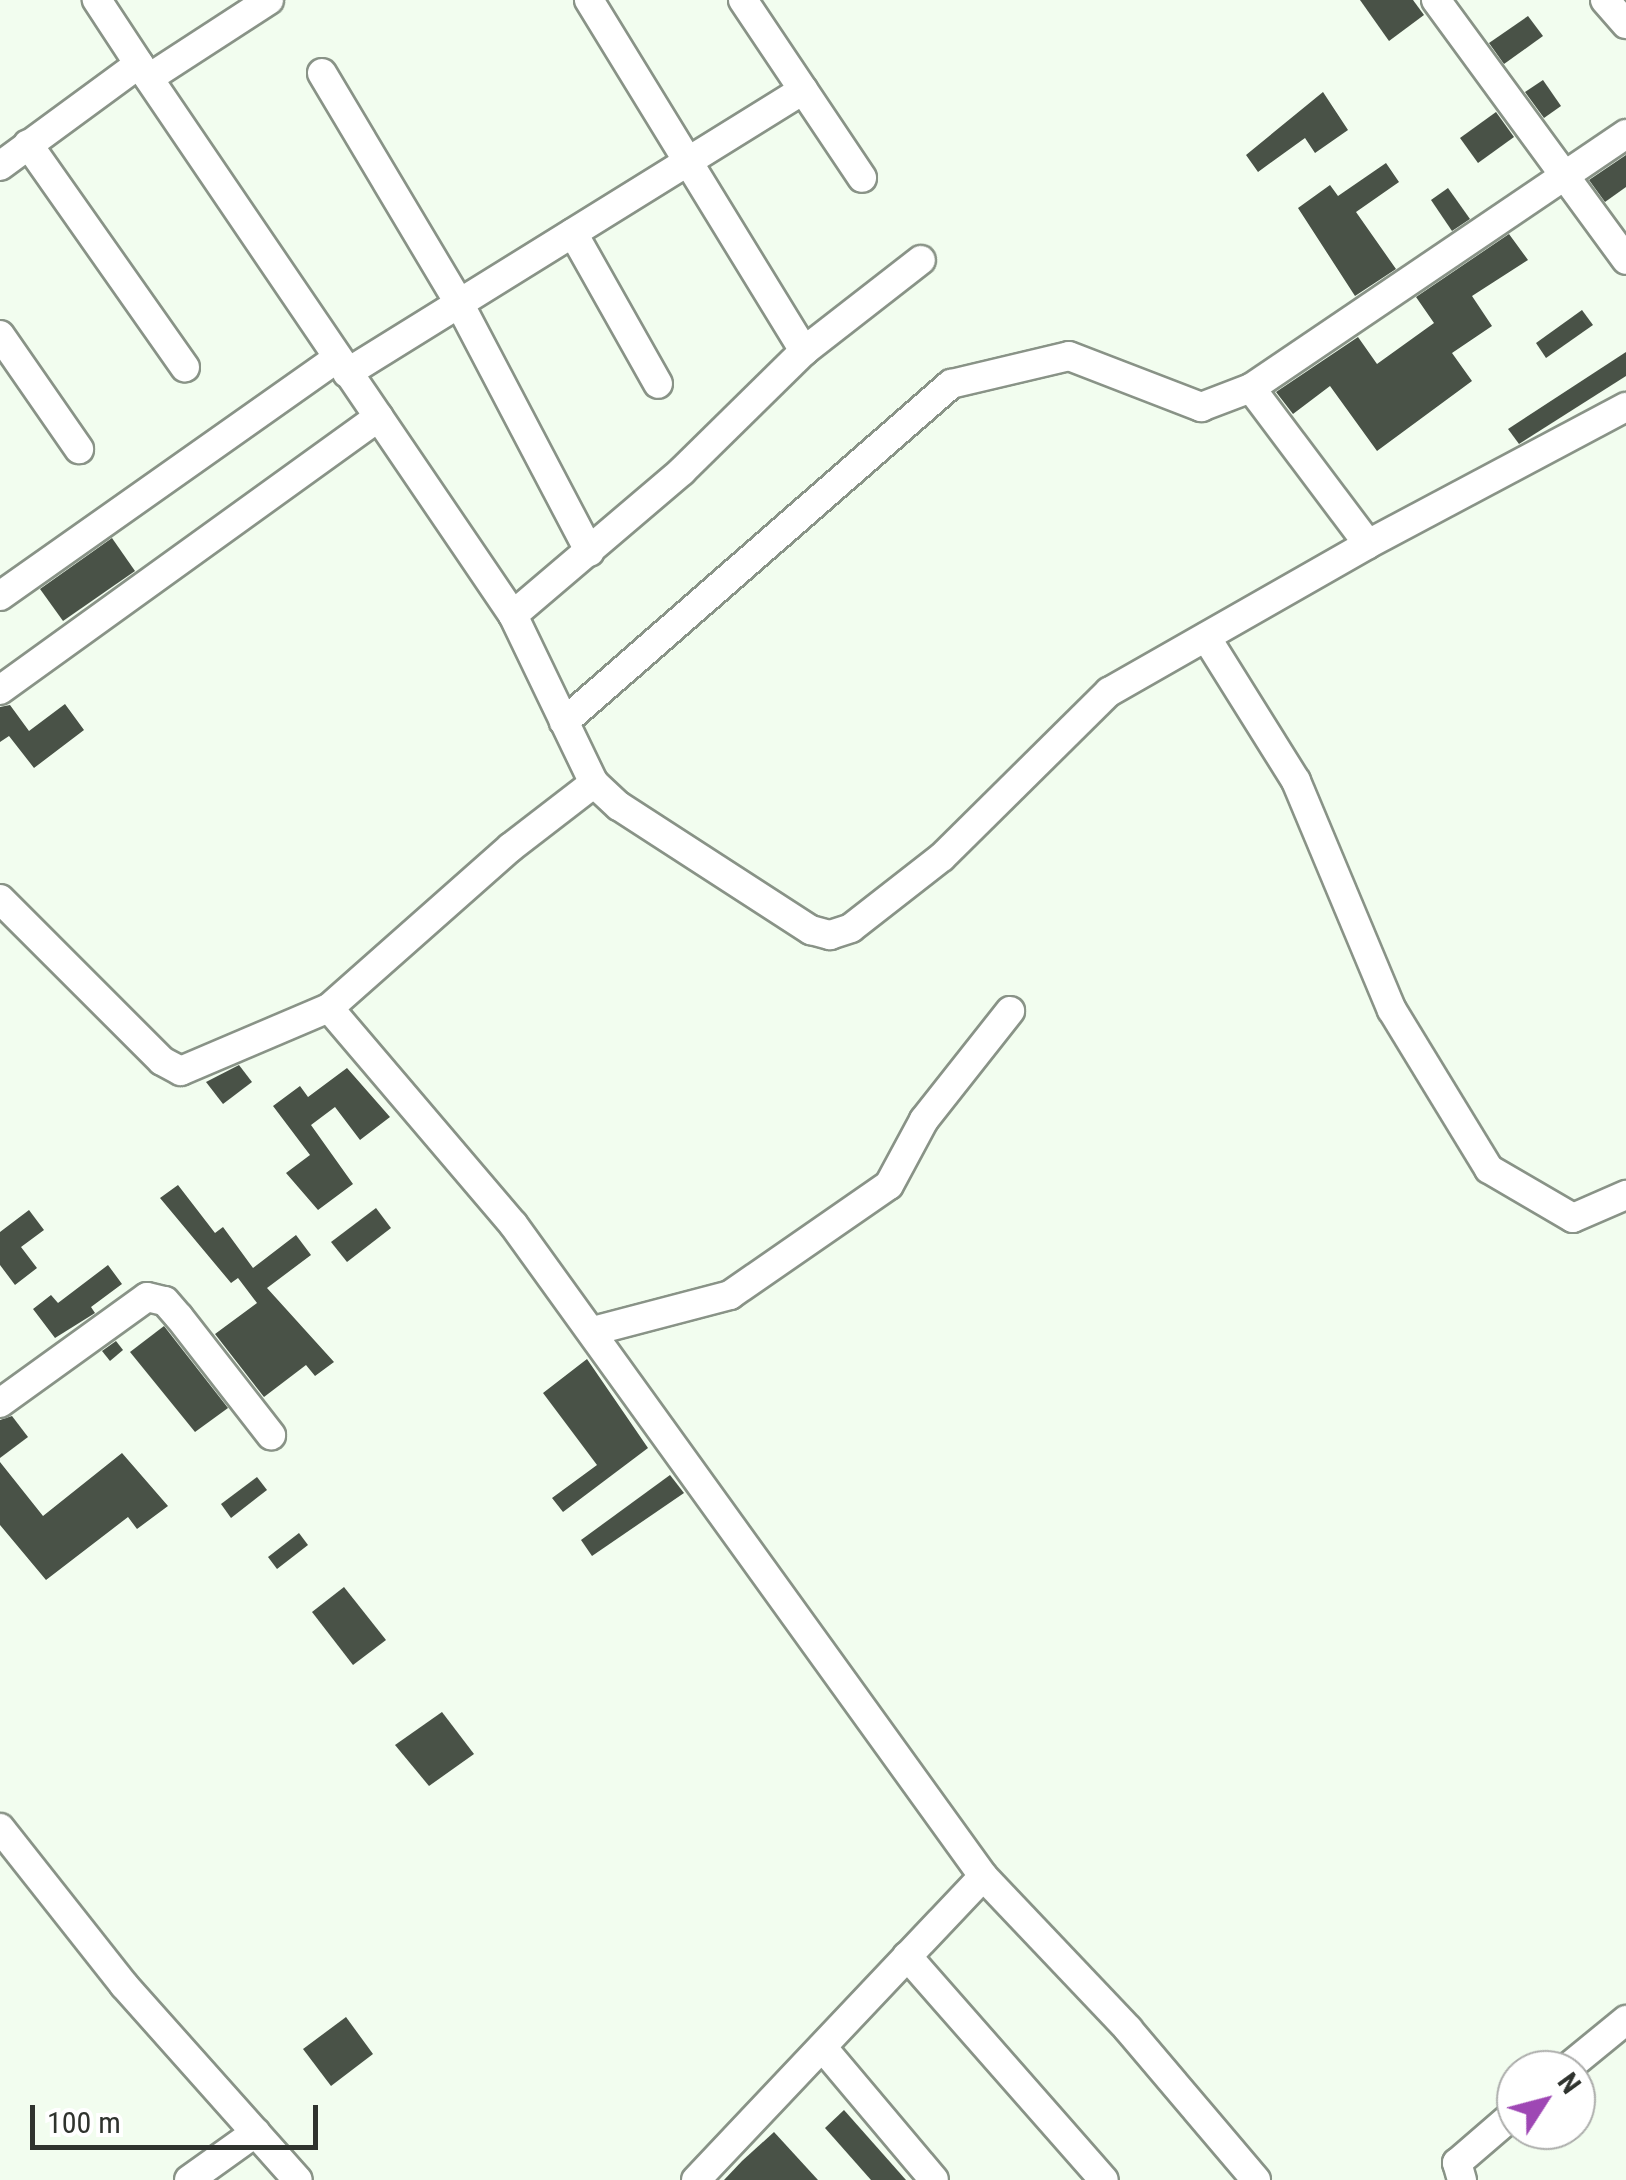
<!DOCTYPE html>
<style>
body{margin:0}
#map{position:relative;width:1626px;height:2180px;overflow:hidden;background:#f2fdef;font-family:"Roboto Condensed",sans-serif}
div>[style]{position:absolute}
.building>*{inset:0;background:#495247}
.roads{filter:drop-shadow(2px 0 #899387) drop-shadow(-2px 0 #899387) drop-shadow(0 2px #899387) drop-shadow(0 -2px #899387)}
.minor>*{height:28px;margin:-14px;padding:0 14px;transform-origin:14px;border-radius:14px;background:#fff}
span{translate:-50% -50%;white-space:nowrap;text-align:center;line-height:1.15;-webkit-text-stroke:10px #fff;paint-order:stroke}
.north{position:absolute;left:1496px;top:2050px;width:100px;height:100px;box-sizing:border-box;background:#fff;border:2px solid #acadab;border-radius:50%;rotate:54deg;font-size:28px;font-weight:700;line-height:40px;text-align:center;color:#2f332e}
.north::after{content:'';display:block;margin:auto;width:35px;height:45px;background:#9e47b4;clip-path:polygon(50% 0,100% 100%,50% 72%,0 100%)}
.scale{position:absolute;left:30px;top:2105px;width:288px;height:45px;box-sizing:border-box;border:5px solid #2f332e;border-top:0;padding-left:12px;font-size:30px;line-height:35px;white-space:nowrap;color:#2f332e;-webkit-text-stroke:8px #fff;paint-order:stroke}
</style>
<div id="map">
<div class="building">
<i style="clip-path:polygon(1360px 0,1413px 0,1424px 15px,1389px 41px)"></i>
<i style="clip-path:polygon(1528px 16px,1543px 36px,1504px 64px,1489px 43px)"></i>
<i style="clip-path:polygon(1543px 80px,1561px 106px,1544px 118px,1525px 92px)"></i>
<i style="clip-path:polygon(1323px 92px,1348px 130px,1315px 153px,1305px 138px,1258px 172px,1246px 155px)"></i>
<i style="clip-path:polygon(1496px 112px,1514px 137px,1478px 163px,1460px 138px)"></i>
<i style="clip-path:polygon(1626px 155px,1626px 187px,1605px 202px,1589px 180px)"></i>
<i style="clip-path:polygon(1386px 163px,1399px 182px,1356px 212px,1396px 269px,1355px 296px,1298px 208px,1330px 185px,1338px 196px)"></i>
<i style="clip-path:polygon(1448px 188px,1470px 219px,1452px 231px,1431px 200px)"></i>
<i style="clip-path:polygon(1509px 234px,1528px 260px,1472px 296px,1492px 326px,1452px 353px,1472px 381px,1377px 451px,1330px 386px,1293px 414px,1276px 392px,1358px 337px,1377px 364px,1434px 323px,1416px 297px)"></i>
<i style="clip-path:polygon(1582px 310px,1593px 325px,1546px 358px,1536px 343px)"></i>
<i style="clip-path:polygon(1626px 352px,1626px 376px,1519px 444px,1508px 429px)"></i>
<i style="clip-path:polygon(112px 538px,135px 571px,63px 621px,40px 589px)"></i>
<i style="clip-path:polygon(65px 704px,84px 730px,34px 768px,9px 736px,0 742px,0 707px,10px 705px,29px 731px)"></i>
<i style="clip-path:polygon(239px 1065px,252px 1082px,223px 1104px,206px 1082px)"></i>
<i style="clip-path:polygon(347px 1068px,390px 1117px,360px 1140px,335px 1107px,311px 1125px,353px 1184px,318px 1210px,286px 1173px,310px 1155px,273px 1106px,300px 1086px,308px 1097px)"></i>
<i style="clip-path:polygon(178px 1185px,215px 1233px,223px 1227px,253px 1268px,296px 1235px,311px 1255px,267px 1288px,334px 1362px,315px 1376px,306px 1365px,264px 1397px,215px 1334px,257px 1303px,238px 1278px,231px 1283px,160px 1198px)"></i>
<i style="clip-path:polygon(376px 1208px,391px 1228px,347px 1262px,331px 1242px)"></i>
<i style="clip-path:polygon(29px 1210px,44px 1230px,21px 1247px,37px 1268px,15px 1285px,0 1265px,0 1232px)"></i>
<i style="clip-path:polygon(108px 1265px,122px 1284px,91px 1307px,95px 1313px,55px 1338px,33px 1309px,51px 1295px,58px 1303px)"></i>
<i style="clip-path:polygon(164px 1326px,228px 1408px,195px 1432px,130px 1352px)"></i>
<i style="clip-path:polygon(116px 1341px,123px 1350px,110px 1361px,102px 1351px)"></i>
<i style="clip-path:polygon(587px 1359px,648px 1448px,563px 1512px,552px 1498px,597px 1465px,543px 1393px)"></i>
<i style="clip-path:polygon(12px 1416px,28px 1437px,0 1458px,0 1420px)"></i>
<i style="clip-path:polygon(122px 1453px,168px 1506px,137px 1529px,128px 1517px,46px 1580px,0 1525px,0 1462px,43px 1516px)"></i>
<i style="clip-path:polygon(670px 1475px,684px 1493px,592px 1556px,581px 1540px)"></i>
<i style="clip-path:polygon(257px 1477px,267px 1490px,231px 1518px,221px 1504px)"></i>
<i style="clip-path:polygon(299px 1533px,308px 1545px,277px 1569px,268px 1557px)"></i>
<i style="clip-path:polygon(344px 1587px,386px 1640px,353px 1665px,312px 1612px)"></i>
<i style="clip-path:polygon(442px 1712px,474px 1754px,429px 1786px,395px 1745px)"></i>
<i style="clip-path:polygon(346px 2017px,373px 2054px,331px 2086px,303px 2049px)"></i>
<i style="clip-path:polygon(844px 2110px,906px 2180px,871px 2180px,825px 2128px)"></i>
<i style="clip-path:polygon(774px 2132px,818px 2180px,724px 2180px,742px 2161px)"></i>
</div>
<div class="roads">
<div class="minor">
<i style="left:589px;top:0;width:412px;rotate:58.5deg"></i>
<i style="left:743px;top:0;width:214px;rotate:56.2deg"></i>
<i style="left:1436px;top:0;width:322px;rotate:53.8deg"></i>
<i style="left:1605px;top:0;width:32px;rotate:49deg"></i>
<i style="left:139px;top:64px;width:666px;rotate:55.83deg"></i>
<i style="left:513px;top:615px;width:187px;rotate:64.3deg"></i>
<i style="left:594px;top:783px;width:34px;rotate:43deg"></i>
<i style="left:619px;top:806px;width:229px;rotate:32.9deg"></i>
<i style="left:811px;top:930px;width:20px;rotate:15deg"></i>
<i style="left:830px;top:935px;width:22px;rotate:-18deg"></i>
<i style="left:851px;top:928px;width:115px;rotate:-38deg"></i>
<i style="left:942px;top:857px;width:235px;rotate:-44.7deg"></i>
<i style="left:1109px;top:692px;width:298px;rotate:-29.7deg"></i>
<i style="left:1368px;top:544px;width:195px;rotate:-126.9deg"></i>
<i style="left:1251px;top:388px;width:453px;rotate:-34.1deg"></i>
<i style="left:322px;top:73px;width:268px;rotate:59.2deg"></i>
<i style="left:459px;top:303px;width:281px;rotate:62.3deg"></i>
<i style="left:149px;top:78px;width:143px;rotate:-33deg"></i>
<i style="left:28px;top:144px;width:273px;rotate:54.9deg"></i>
<i style="left:0;top:166px;width:172px;rotate:-36.3deg"></i>
<i style="left:139px;top:64px;width:77px;rotate:-123.3deg"></i>
<i style="left:573px;top:233px;width:173px;rotate:60.6deg"></i>
<i style="left:0;top:335px;width:139px;rotate:55.3deg"></i>
<i style="left:347px;top:373px;width:537px;rotate:-31.82deg"></i>
<i style="left:1368px;top:544px;width:292px;rotate:-28deg"></i>
<i style="left:0;top:596px;width:413px;rotate:-35.2deg"></i>
<i style="left:513px;top:615px;width:222px;rotate:-40.4deg"></i>
<i style="left:682px;top:471px;width:171px;rotate:-44.5deg"></i>
<i style="left:804px;top:351px;width:148px;rotate:-37.9deg"></i>
<i style="left:1206px;top:637px;width:170px;rotate:58deg"></i>
<i style="left:1296px;top:781px;width:248px;rotate:67.3deg"></i>
<i style="left:1392px;top:1010px;width:186px;rotate:58.6deg"></i>
<i style="left:1489px;top:1169px;width:97px;rotate:30.3deg"></i>
<i style="left:1573px;top:1218px;width:58px;rotate:-23.5deg"></i>
<i style="left:0;top:690px;width:467px;rotate:-35.8deg"></i>
<i style="left:564px;top:722px;width:514px;rotate:-41.13deg"></i>
<i style="left:951px;top:384px;width:121px;rotate:-13.3deg"></i>
<i style="left:1069px;top:356px;width:142px;rotate:21.1deg"></i>
<i style="left:1201px;top:407px;width:53px;rotate:-20.8deg"></i>
<i style="left:0;top:899px;width:229px;rotate:45deg"></i>
<i style="left:162px;top:1061px;width:21px;rotate:28deg"></i>
<i style="left:181px;top:1071px;width:161px;rotate:-23.1deg"></i>
<i style="left:329px;top:1008px;width:243px;rotate:-41.5deg"></i>
<i style="left:511px;top:847px;width:105px;rotate:-37.6deg"></i>
<i style="left:329px;top:1008px;width:284px;rotate:49.6deg"></i>
<i style="left:513px;top:1224px;width:804px;rotate:54.21deg"></i>
<i style="left:983px;top:1876px;width:211px;rotate:46.5deg"></i>
<i style="left:1128px;top:2029px;width:198px;rotate:49.7deg"></i>
<i style="left:593px;top:1331px;width:142px;rotate:-14.7deg"></i>
<i style="left:730px;top:1295px;width:193px;rotate:-34.7deg"></i>
<i style="left:889px;top:1185px;width:74px;rotate:-61.7deg"></i>
<i style="left:924px;top:1120px;width:139px;rotate:-51.7deg"></i>
<i style="left:0;top:1403px;width:181px;rotate:-35.8deg"></i>
<i style="left:147px;top:1297px;width:18px;rotate:13deg"></i>
<i style="left:165px;top:1301px;width:21px;rotate:49deg"></i>
<i style="left:179px;top:1317px;width:150px;rotate:52.1deg"></i>
<i style="left:0;top:1828px;width:200px;rotate:51.7deg"></i>
<i style="left:124px;top:1985px;width:261px;rotate:48.3deg"></i>
<i style="left:907px;top:1956px;width:298px;rotate:48.7deg"></i>
<i style="left:823px;top:2048px;width:172px;rotate:49.9deg"></i>
<i style="left:1565px;top:2070px;width:79px;rotate:-39.3deg"></i>
<i style="left:189px;top:2180px;width:82px;rotate:-35.6deg"></i>
<i style="left:696px;top:2180px;width:418px;rotate:-46.6deg"></i>
<i style="left:1462px;top:2180px;width:18px;rotate:-106deg"></i>
<i style="left:1457px;top:2163px;width:78px;rotate:-40.8deg"></i>
</div>
</div>
<div class="north">N</div>
<div class="scale">100 m</div>
</div>
